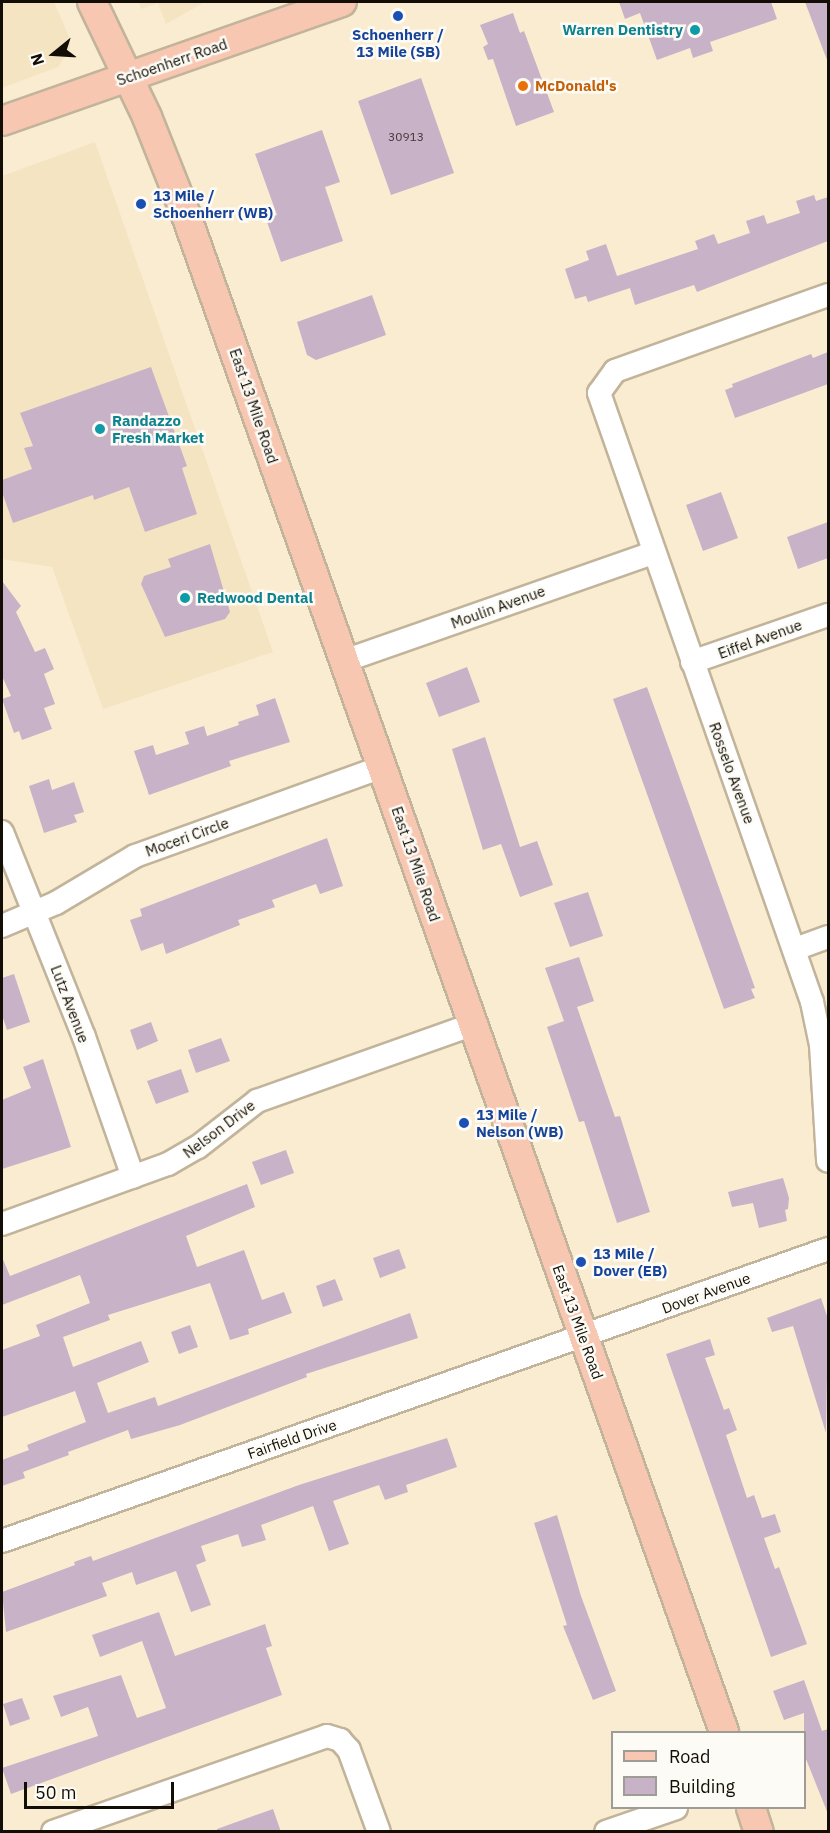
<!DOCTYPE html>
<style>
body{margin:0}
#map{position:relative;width:830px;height:1833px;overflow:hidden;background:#faecd1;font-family:"IBM Plex Sans",sans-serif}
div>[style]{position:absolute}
.built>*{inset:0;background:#f5e4c1}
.building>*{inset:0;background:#c8b2c8}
.roads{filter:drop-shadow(2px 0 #c2b49a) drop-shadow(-2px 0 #c2b49a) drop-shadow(0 2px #c2b49a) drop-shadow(0 -2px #c2b49a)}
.minor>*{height:22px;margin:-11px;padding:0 11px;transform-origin:11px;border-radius:11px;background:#fff}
.major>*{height:28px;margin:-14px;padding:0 14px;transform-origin:14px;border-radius:14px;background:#f8c7b2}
.dots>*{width:16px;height:16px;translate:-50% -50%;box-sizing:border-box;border:3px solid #fdfbf5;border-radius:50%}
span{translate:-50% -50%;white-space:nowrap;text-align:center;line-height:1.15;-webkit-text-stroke:5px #fdfbf5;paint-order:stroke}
.number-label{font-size:12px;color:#403736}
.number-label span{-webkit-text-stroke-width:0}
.culture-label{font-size:15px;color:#0d838f;font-weight:700}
.right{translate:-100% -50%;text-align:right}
.left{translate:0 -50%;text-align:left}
.transit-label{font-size:15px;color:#164399;font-weight:700}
.street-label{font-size:15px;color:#120e05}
.food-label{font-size:15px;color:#c56008;font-weight:700}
.frame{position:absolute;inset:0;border:3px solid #120e05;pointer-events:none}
.legend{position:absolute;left:611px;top:1731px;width:195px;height:78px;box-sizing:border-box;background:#fdfbf5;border:2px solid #9f9c95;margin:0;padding:8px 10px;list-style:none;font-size:18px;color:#120e05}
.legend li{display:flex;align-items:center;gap:12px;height:30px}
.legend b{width:30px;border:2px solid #9f9c95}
.north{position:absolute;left:24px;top:24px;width:60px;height:60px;-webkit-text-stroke:4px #fdfbf5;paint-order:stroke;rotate:252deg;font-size:16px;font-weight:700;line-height:24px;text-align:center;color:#120e05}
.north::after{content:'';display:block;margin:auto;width:21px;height:27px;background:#120e05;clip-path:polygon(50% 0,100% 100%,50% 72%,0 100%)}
.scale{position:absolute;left:24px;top:1782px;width:150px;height:27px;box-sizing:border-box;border:3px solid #120e05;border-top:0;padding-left:8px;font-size:18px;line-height:21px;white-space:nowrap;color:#120e05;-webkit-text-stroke:4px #fdfbf5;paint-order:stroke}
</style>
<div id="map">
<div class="built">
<i style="clip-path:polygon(2px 2px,54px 2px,70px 39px,70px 49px,58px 67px,2px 88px)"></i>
<i style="clip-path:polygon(139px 2px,205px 2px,166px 24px,158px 3px,141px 9px)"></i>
<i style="clip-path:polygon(95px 142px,273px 652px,103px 709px,52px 567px,2px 559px,2px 176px)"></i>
</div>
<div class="building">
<i style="clip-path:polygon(619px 2px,771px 2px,777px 19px,710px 42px,713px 51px,693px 58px,690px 48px,657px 60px,640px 13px,625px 19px)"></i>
<i style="clip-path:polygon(805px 2px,828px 2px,828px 59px,827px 60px)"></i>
<i style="clip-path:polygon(513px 13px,520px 33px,524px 31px,554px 112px,516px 126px,493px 59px,488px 60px,483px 47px,488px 44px,480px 25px)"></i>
<i style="clip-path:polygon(421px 78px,454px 173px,391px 195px,358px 101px)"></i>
<i style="clip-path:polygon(322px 130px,340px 182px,325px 187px,343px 241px,281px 262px,266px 219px,277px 215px,255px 154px)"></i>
<i style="clip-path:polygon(814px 195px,816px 201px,828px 197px,828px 241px,697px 292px,694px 285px,635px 305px,630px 288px,588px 302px,586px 296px,575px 299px,565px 269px,589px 260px,586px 251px,606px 244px,617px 276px,698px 249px,695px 241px,714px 234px,718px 244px,750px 233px,746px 221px,764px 215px,767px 224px,800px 213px,796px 201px)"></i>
<i style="clip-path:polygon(372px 295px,386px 335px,316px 360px,307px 355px,297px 322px)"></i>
<i style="clip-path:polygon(828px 352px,828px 384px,735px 418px,725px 390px,733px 387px,732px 384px,811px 354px,813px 358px)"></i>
<i style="clip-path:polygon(151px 367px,187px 466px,182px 468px,197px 514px,145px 532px,129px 487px,94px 500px,93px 495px,13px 523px,2px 492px,2px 480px,32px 469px,24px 448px,33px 446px,20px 413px)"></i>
<i style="clip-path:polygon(721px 492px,738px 538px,703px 551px,686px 505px)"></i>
<i style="clip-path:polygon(828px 522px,828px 558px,798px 569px,787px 537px)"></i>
<i style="clip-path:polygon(210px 544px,230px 612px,225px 619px,165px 637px,141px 584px,144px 576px,171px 567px,168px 559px)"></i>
<i style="clip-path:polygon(2px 581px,21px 606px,16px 612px,35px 652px,45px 648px,54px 669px,44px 674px,55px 704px,44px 708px,52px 729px,22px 740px,19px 731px,14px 733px,2px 699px,11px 696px,2px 676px)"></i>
<i style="clip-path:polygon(467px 667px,480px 702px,439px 717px,426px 683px)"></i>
<i style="clip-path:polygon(647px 687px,755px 988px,751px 989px,755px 998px,724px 1009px,613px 699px)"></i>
<i style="clip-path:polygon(275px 698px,290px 742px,229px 761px,231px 766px,149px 795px,134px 751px,153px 745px,156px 755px,189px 744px,185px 732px,204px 726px,207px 736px,239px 725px,238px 722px,259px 715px,256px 705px)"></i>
<i style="clip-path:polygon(485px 737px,520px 847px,537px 841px,553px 885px,520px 897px,501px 844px,483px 850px,452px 749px)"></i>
<i style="clip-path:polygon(49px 779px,52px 790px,74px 782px,84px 812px,74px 815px,77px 822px,44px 833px,29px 786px)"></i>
<i style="clip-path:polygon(327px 838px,343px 886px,320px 894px,316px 884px,272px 900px,275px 907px,238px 920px,240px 925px,166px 954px,163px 943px,141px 951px,130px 920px,142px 916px,140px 909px)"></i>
<i style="clip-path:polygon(588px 892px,603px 936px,570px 947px,554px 903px)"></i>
<i style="clip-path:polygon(579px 957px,594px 1001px,577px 1007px,615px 1117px,620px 1116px,650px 1212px,617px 1223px,584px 1121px,579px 1122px,547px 1027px,564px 1021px,545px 968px)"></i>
<i style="clip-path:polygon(14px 974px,30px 1022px,7px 1030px,2px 1015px,2px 978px)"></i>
<i style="clip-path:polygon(151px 1022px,158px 1041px,137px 1050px,130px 1030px)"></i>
<i style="clip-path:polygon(221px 1038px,230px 1061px,196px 1073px,188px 1050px)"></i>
<i style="clip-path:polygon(43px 1059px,71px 1147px,2px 1169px,2px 1100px,31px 1088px,23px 1067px)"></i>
<i style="clip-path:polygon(181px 1069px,189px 1092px,156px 1104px,147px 1081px)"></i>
<i style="clip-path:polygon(286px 1150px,294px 1173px,261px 1185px,252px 1162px)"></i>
<i style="clip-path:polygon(783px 1178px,789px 1198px,788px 1209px,785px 1210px,787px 1221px,759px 1228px,753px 1203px,732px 1207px,728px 1192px)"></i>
<i style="clip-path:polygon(247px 1184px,255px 1207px,186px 1236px,197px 1267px,244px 1250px,262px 1300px,284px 1292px,292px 1313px,248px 1329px,249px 1334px,230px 1340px,210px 1283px,108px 1315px,110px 1320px,63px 1337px,73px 1367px,141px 1341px,149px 1362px,97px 1383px,108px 1413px,155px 1397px,158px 1406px,410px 1313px,418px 1338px,306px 1374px,307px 1377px,180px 1425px,131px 1439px,128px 1430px,68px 1452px,69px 1455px,23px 1472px,25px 1478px,2px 1486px,2px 1460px,29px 1450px,27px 1445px,86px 1422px,75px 1391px,2px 1417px,2px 1350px,40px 1336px,36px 1325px,90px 1303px,80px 1275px,2px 1305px,2px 1257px,10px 1276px)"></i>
<i style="clip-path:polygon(399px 1249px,406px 1268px,380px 1278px,373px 1258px)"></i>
<i style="clip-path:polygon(335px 1279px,343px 1300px,323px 1307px,316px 1286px)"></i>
<i style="clip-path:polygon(821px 1298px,828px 1319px,826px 1433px,793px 1326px,772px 1332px,767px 1318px)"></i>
<i style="clip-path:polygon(190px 1325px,198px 1347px,179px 1354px,171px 1332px)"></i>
<i style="clip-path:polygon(710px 1339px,715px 1355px,705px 1358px,724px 1410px,729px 1408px,737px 1430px,726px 1435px,747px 1498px,754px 1495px,762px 1518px,775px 1514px,781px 1532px,764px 1538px,775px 1569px,779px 1567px,807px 1644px,771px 1657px,666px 1354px)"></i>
<i style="clip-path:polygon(447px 1438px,457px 1467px,406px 1485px,408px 1492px,385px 1500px,379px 1485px,333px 1501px,349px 1544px,329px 1551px,313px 1506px,261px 1525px,266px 1540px,242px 1547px,238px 1534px,201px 1546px,206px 1561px,196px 1565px,211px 1605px,191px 1612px,176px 1571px,136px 1585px,132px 1572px,102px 1583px,107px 1596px,6px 1632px,2px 1592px,75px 1565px,74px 1562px,91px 1556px,93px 1561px,299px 1485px)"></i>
<i style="clip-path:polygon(557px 1515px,581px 1596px,616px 1691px,593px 1700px,563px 1626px,567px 1625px,534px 1523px)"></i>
<i style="clip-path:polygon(159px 1612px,175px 1656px,265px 1624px,272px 1646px,266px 1648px,282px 1695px,11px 1794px,2px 1768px,98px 1736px,88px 1707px,61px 1717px,53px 1696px,121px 1675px,137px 1718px,166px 1708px,142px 1641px,100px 1657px,92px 1635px)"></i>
<i style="clip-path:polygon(804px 1680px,822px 1731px,828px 1729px,828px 1814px,804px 1754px,804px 1713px,784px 1720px,773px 1691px)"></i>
<i style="clip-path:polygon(22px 1698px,30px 1719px,10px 1726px,3px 1704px)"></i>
<i style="clip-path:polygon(273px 1809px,281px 1832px,217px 1832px,217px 1829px)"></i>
</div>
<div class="roads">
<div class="minor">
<i style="left:828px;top:295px;width:226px;rotate:160.4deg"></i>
<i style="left:615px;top:371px;width:27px;rotate:126deg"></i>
<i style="left:599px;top:393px;width:645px;rotate:70.72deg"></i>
<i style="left:812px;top:1002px;width:44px;rotate:78.2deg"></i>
<i style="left:821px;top:1045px;width:116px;rotate:86.5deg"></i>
<i style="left:344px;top:661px;width:327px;rotate:-19.3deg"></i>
<i style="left:692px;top:662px;width:144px;rotate:-19.1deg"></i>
<i style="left:2px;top:832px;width:221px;rotate:68.2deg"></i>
<i style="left:84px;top:1037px;width:148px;rotate:70.7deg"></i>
<i style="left:2px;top:926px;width:59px;rotate:-23.1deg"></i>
<i style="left:56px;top:903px;width:92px;rotate:-30.7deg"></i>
<i style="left:135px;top:856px;width:263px;rotate:-19.8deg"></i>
<i style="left:795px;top:949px;width:35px;rotate:-20deg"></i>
<i style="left:2px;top:1224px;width:177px;rotate:-19.9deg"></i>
<i style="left:168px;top:1164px;width:34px;rotate:-30deg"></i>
<i style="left:198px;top:1147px;width:75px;rotate:-37.9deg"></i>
<i style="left:257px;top:1101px;width:228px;rotate:-19.5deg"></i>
<i style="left:2px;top:1541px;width:876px;rotate:-19.47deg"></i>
<i style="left:53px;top:1832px;width:290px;rotate:-19.3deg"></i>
<i style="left:327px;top:1736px;width:14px;rotate:17deg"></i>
<i style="left:340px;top:1740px;width:13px;rotate:48deg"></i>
<i style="left:349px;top:1750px;width:87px;rotate:69.9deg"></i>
<i style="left:606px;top:1832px;width:74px;rotate:-18.9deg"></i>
</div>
<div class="major">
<i style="left:92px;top:2px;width:127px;rotate:64.4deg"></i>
<i style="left:147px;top:117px;width:105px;rotate:68.3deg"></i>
<i style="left:186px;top:215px;width:1610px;rotate:70.47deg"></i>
<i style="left:2px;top:121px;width:360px;rotate:-19.3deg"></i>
<i style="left:751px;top:1808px;width:25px;rotate:72deg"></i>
</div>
</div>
<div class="dots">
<i style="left:398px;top:16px;background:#1a4fb4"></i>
<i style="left:695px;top:30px;background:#0f9aa8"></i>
<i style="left:523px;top:86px;background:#e8710a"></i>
<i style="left:141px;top:204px;background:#1a4fb4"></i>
<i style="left:100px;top:429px;background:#0f9aa8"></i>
<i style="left:185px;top:598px;background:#0f9aa8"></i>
<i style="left:464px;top:1123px;background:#1a4fb4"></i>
<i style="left:581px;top:1262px;background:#1a4fb4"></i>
</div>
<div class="number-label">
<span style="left:406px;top:137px">30913</span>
</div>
<div class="culture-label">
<span class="right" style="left:683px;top:30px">Warren Dentistry</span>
<span class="left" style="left:112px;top:429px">Randazzo<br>Fresh Market</span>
<span class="left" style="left:197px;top:598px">Redwood Dental</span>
</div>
<div class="transit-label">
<span style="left:398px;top:43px">Schoenherr /<br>13 Mile (SB)</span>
<span class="left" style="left:153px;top:204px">13 Mile /<br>Schoenherr (WB)</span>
<span class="left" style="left:476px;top:1123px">13 Mile /<br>Nelson (WB)</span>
<span class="left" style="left:593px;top:1262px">13 Mile /<br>Dover (EB)</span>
</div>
<div class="street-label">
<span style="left:172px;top:62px;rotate:-19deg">Schoenherr Road</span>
<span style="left:254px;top:406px;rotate:71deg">East 13 Mile Road</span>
<span style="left:498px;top:607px;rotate:-20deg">Moulin Avenue</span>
<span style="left:760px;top:639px;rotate:-20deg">Eiffel Avenue</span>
<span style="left:732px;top:773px;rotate:70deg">Rosselo Avenue</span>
<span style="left:187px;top:837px;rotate:-20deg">Moceri Circle</span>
<span style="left:416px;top:864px;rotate:71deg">East 13 Mile Road</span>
<span style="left:70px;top:1004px;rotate:69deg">Lutz Avenue</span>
<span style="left:219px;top:1129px;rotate:-37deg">Nelson Drive</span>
<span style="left:706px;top:1293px;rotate:-20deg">Dover Avenue</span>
<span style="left:578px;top:1322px;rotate:70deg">East 13 Mile Road</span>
<span style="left:292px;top:1439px;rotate:-19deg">Fairfield Drive</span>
</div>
<div class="food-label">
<span class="left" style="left:535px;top:86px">McDonald's</span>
</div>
<div class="frame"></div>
<ul class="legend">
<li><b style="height:8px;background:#f8c7b2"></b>Road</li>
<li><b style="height:16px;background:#c8b2c8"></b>Building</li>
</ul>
<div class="north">N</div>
<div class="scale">50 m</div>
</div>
